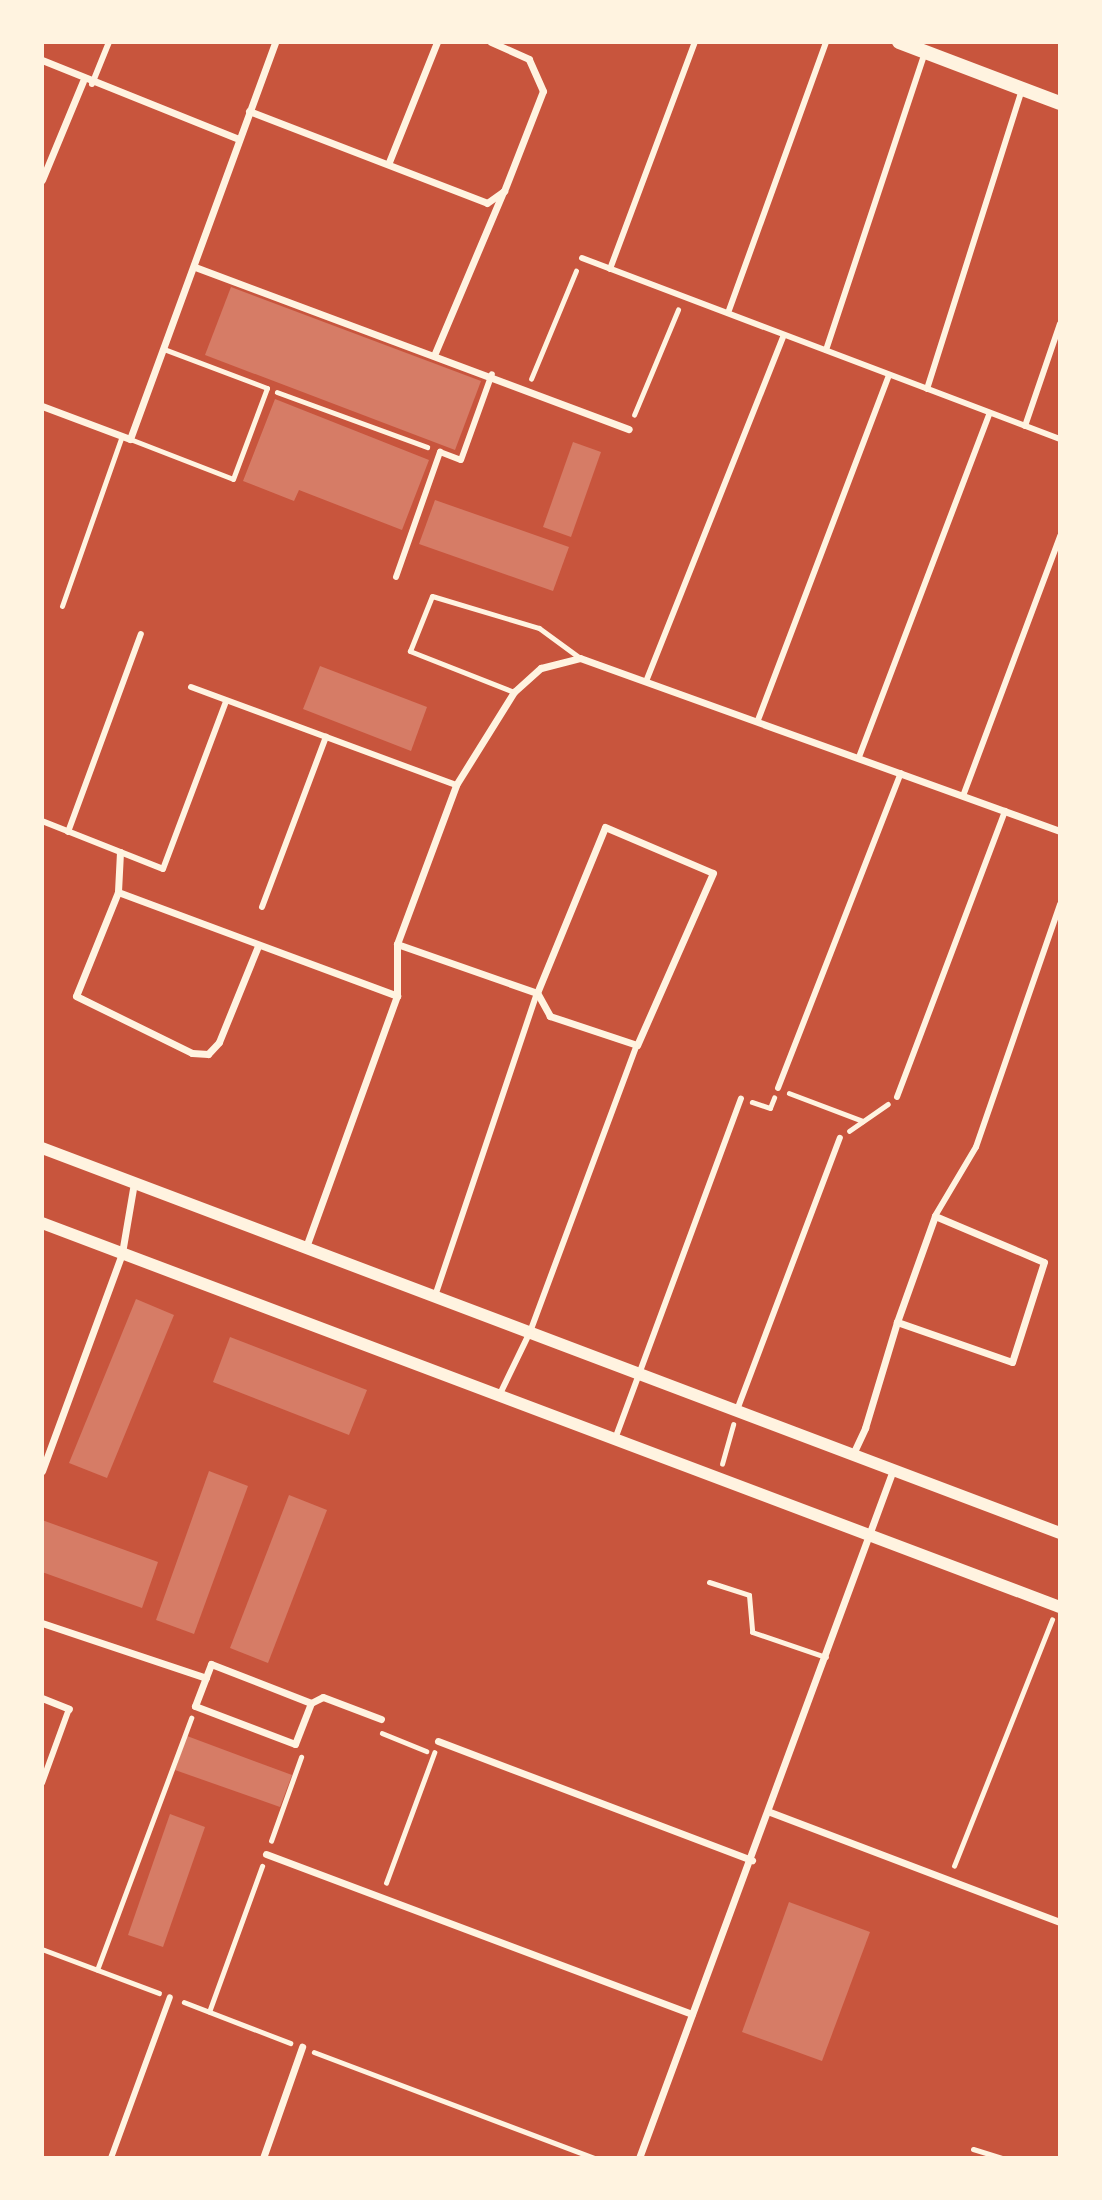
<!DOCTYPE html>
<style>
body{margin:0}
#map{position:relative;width:1102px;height:2200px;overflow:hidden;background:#c8553d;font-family:"Asap Condensed",sans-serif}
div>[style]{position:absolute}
.building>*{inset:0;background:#d67c66}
.path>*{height:4.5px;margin:-2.25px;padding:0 2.25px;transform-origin:2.25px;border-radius:2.25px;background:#fff3e0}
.service>*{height:5px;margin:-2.5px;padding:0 2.5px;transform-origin:2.5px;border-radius:2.5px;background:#fff3e0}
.pedestrian>*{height:6px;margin:-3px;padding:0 3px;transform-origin:3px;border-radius:3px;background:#fff3e0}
.minor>*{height:7px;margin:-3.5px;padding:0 3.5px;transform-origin:3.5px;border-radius:3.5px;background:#fff3e0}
.tertiary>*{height:12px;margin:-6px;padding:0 6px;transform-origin:6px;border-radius:6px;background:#fff3e0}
.secondary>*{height:14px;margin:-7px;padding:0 7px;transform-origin:7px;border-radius:7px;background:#fff3e0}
span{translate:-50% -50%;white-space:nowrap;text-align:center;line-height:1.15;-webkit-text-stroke:5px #fff3e0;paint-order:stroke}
.frame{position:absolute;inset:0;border:44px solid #fff3e0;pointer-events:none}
</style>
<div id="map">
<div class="building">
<i style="clip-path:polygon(231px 287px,481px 381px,455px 450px,205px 355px)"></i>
<i style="clip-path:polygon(275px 399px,429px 460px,402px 530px,299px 490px,294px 501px,243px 481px)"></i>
<i style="clip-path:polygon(573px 442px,601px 452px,571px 537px,543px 527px)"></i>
<i style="clip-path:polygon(435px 500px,569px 547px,553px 591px,419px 544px)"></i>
<i style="clip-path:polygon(320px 666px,427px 707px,411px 751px,303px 709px)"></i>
<i style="clip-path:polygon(136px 1299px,174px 1315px,107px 1478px,69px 1463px)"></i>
<i style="clip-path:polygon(230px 1337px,367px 1390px,349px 1435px,213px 1382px)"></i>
<i style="clip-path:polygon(209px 1471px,248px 1486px,194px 1634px,156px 1620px)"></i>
<i style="clip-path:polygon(289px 1495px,327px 1510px,268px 1663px,230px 1648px)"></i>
<i style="clip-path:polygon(42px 1520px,158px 1562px,142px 1608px,42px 1572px)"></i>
<i style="clip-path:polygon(187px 1736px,292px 1775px,280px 1807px,175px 1770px)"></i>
<i style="clip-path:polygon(170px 1814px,205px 1827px,163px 1947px,128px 1935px)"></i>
<i style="clip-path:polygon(789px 1902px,870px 1932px,822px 2061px,742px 2032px)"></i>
</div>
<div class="path">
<i style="left:531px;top:379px;width:117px;rotate:-67.4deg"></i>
<i style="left:277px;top:392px;width:160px;rotate:20.1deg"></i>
<i style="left:634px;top:415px;width:114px;rotate:-67.3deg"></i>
<i style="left:789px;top:1093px;width:79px;rotate:20.7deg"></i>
<i style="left:752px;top:1102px;width:19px;rotate:18deg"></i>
<i style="left:770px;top:1108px;width:11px;rotate:-68deg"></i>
<i style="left:849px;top:1131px;width:47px;rotate:-34.7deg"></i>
<i style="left:722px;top:1464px;width:41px;rotate:-74.2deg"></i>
<i style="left:382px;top:1733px;width:48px;rotate:22.2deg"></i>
<i style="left:271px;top:1841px;width:89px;rotate:-70.3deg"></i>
<i style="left:954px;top:1866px;width:265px;rotate:-68.3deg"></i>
<i style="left:386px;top:1883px;width:139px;rotate:-69.7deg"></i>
<i style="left:42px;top:1949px;width:125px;rotate:20.6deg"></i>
<i style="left:97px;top:1970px;width:269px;rotate:-69.5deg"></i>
<i style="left:184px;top:2002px;width:114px;rotate:21.1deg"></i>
<i style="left:209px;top:2012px;width:155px;rotate:-70deg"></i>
<i style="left:314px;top:2052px;width:299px;rotate:20.7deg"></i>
</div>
<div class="service">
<i style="left:130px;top:439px;width:110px;rotate:21.2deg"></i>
<i style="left:233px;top:479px;width:97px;rotate:-69.5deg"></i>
<i style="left:267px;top:388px;width:110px;rotate:-159.3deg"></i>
<i style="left:62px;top:606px;width:180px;rotate:-70.6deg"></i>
<i style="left:514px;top:692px;width:112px;rotate:-158.5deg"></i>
<i style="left:410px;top:651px;width:59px;rotate:-68.2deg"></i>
<i style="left:432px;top:596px;width:112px;rotate:16.7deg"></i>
<i style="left:539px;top:628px;width:51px;rotate:36.2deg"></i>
<i style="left:709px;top:1582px;width:42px;rotate:18deg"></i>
<i style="left:749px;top:1595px;width:37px;rotate:85deg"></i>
<i style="left:752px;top:1632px;width:78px;rotate:18.7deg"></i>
<i style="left:973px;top:2149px;width:30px;rotate:17deg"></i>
</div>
<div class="pedestrian">
<i style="left:92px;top:84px;width:45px;rotate:-68deg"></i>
<i style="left:582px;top:258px;width:511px;rotate:20.74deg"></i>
<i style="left:610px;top:269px;width:242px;rotate:-69.5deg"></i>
<i style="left:728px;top:313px;width:288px;rotate:-70.1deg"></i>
<i style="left:826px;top:350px;width:314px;rotate:-71.6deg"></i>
<i style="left:927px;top:389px;width:314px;rotate:-72.4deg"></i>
<i style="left:1025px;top:426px;width:108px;rotate:-71.1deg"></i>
<i style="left:396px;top:577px;width:133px;rotate:-70.6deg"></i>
<i style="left:440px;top:452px;width:22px;rotate:21deg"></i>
<i style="left:461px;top:460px;width:91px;rotate:-70.2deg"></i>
<i style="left:647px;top:679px;width:370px;rotate:-68.3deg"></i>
<i style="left:191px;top:687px;width:283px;rotate:20.3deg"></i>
<i style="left:758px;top:720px;width:369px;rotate:-69.2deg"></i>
<i style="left:859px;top:757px;width:368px;rotate:-69.2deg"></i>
<i style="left:963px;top:796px;width:278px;rotate:-69.5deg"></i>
<i style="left:42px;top:821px;width:130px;rotate:21.6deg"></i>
<i style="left:163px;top:869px;width:179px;rotate:-69.4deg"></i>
<i style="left:68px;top:832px;width:211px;rotate:-69.8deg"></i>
<i style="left:262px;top:907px;width:182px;rotate:-69.4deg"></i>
<i style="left:778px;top:1088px;width:338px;rotate:-68.7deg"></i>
<i style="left:897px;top:1097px;width:306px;rotate:-69.3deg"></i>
<i style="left:935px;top:1216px;width:80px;rotate:-59.3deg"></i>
<i style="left:976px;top:1147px;width:257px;rotate:-70.9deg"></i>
<i style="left:435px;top:1296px;width:320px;rotate:-71.4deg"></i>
<i style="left:499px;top:1396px;width:71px;rotate:-64.2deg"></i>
<i style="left:530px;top:1332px;width:306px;rotate:-69.6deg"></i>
<i style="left:737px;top:1410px;width:291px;rotate:-69.3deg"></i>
<i style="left:615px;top:1439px;width:363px;rotate:-69.7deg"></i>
<i style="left:42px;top:1783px;width:79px;rotate:-70deg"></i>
<i style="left:111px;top:2158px;width:171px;rotate:-69.9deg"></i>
</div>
<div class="minor">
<i style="left:42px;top:60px;width:212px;rotate:21.9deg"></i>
<i style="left:249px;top:111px;width:255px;rotate:21.1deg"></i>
<i style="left:487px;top:203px;width:21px;rotate:-35deg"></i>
<i style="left:504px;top:191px;width:107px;rotate:-68.7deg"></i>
<i style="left:543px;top:91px;width:35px;rotate:-114deg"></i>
<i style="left:529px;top:59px;width:42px;rotate:-155.9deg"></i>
<i style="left:389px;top:162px;width:129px;rotate:-68.2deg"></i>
<i style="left:42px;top:180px;width:107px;rotate:-67.5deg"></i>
<i style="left:195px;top:267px;width:463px;rotate:20.5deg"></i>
<i style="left:435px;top:353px;width:175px;rotate:-67.1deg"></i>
<i style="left:42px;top:406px;width:94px;rotate:20.6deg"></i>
<i style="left:130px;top:439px;width:423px;rotate:-69.9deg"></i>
<i style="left:605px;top:827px;width:117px;rotate:23.1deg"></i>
<i style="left:713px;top:873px;width:188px;rotate:113.8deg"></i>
<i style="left:637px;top:1045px;width:92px;rotate:-161.6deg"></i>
<i style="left:550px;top:1016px;width:26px;rotate:-119deg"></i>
<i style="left:537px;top:993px;width:179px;rotate:-67.7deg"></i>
<i style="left:120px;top:852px;width:40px;rotate:92.9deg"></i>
<i style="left:118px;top:892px;width:298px;rotate:20.4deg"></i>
<i style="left:118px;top:892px;width:112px;rotate:112deg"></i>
<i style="left:76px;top:996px;width:129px;rotate:26.2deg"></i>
<i style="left:192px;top:1053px;width:16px;rotate:4deg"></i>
<i style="left:208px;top:1054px;width:16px;rotate:-47deg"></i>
<i style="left:219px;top:1042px;width:104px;rotate:-67.9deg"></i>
<i style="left:397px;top:944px;width:148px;rotate:19.3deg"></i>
<i style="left:306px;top:1247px;width:267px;rotate:-70.1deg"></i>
<i style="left:397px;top:996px;width:52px;rotate:-90deg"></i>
<i style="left:397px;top:944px;width:170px;rotate:-69.6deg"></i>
<i style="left:456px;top:785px;width:110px;rotate:-58.1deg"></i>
<i style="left:514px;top:692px;width:36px;rotate:-42deg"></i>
<i style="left:541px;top:668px;width:40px;rotate:-14.4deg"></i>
<i style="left:580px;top:658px;width:510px;rotate:19.82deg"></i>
<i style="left:853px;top:1454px;width:29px;rotate:-65deg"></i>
<i style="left:865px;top:1428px;width:111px;rotate:-73.2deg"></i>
<i style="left:897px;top:1322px;width:113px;rotate:-70.3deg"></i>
<i style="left:935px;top:1216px;width:118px;rotate:22.9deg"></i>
<i style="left:1044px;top:1262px;width:105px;rotate:107.7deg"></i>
<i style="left:1012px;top:1362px;width:122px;rotate:-160.8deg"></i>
<i style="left:42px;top:1471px;width:232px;rotate:-69.8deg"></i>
<i style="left:122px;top:1253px;width:71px;rotate:-80.3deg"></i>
<i style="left:42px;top:1623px;width:173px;rotate:18.5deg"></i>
<i style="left:211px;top:1664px;width:107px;rotate:21.3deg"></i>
<i style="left:311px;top:1703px;width:44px;rotate:111.3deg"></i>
<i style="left:295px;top:1744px;width:107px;rotate:-159.2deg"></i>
<i style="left:195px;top:1706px;width:45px;rotate:-69.1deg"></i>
<i style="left:42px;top:1698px;width:29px;rotate:22deg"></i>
<i style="left:311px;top:1703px;width:13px;rotate:-27deg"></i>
<i style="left:323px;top:1697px;width:62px;rotate:20.8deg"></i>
<i style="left:438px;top:1741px;width:336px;rotate:20.8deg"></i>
<i style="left:770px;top:1812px;width:310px;rotate:20.8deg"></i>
<i style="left:266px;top:1854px;width:455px;rotate:20.6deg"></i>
<i style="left:263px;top:2158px;width:118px;rotate:-70.6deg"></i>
<i style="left:639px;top:2158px;width:733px;rotate:-69.74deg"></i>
</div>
<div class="tertiary">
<i style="left:42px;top:1148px;width:1088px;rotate:20.72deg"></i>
<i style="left:42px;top:1223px;width:1088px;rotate:20.67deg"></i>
</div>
<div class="secondary">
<i style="left:899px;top:42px;width:172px;rotate:20.8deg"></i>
</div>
<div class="frame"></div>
</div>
